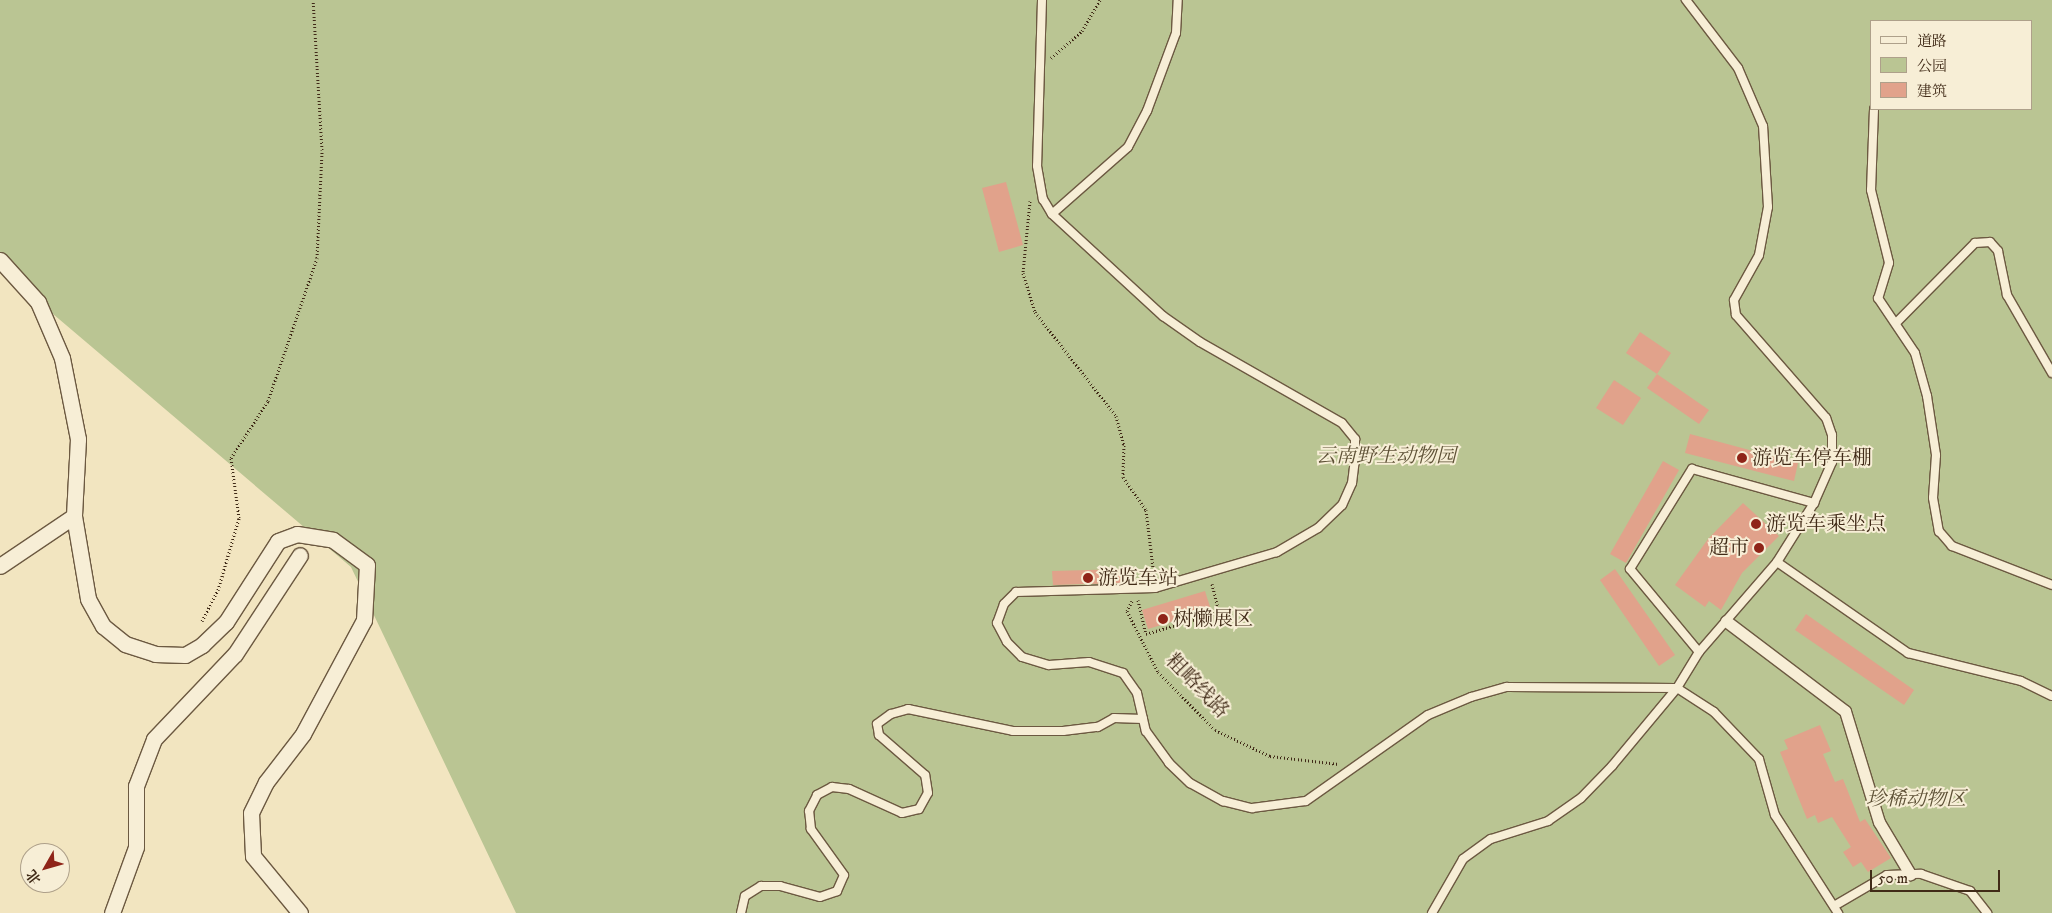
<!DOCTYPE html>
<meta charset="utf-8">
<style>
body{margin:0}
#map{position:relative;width:2052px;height:913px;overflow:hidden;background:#f2e5c0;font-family:"IM FELL DW Pica","Noto Serif SC",serif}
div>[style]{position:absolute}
.green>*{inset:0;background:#bac593}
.building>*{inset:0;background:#e1a28b}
.path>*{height:3px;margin-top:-1.5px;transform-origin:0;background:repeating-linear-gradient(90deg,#402a17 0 1px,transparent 0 3.5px)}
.roads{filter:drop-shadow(1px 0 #6c5941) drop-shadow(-1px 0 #6c5941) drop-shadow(0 1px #6c5941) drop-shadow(0 -1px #6c5941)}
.service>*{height:8px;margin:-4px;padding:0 4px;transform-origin:4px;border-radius:4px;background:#f7eed6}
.pedestrian>*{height:11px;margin:-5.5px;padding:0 5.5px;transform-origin:5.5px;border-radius:5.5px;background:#f7eed6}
.minor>*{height:15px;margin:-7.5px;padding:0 7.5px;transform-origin:7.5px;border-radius:7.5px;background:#f7eed6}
.dots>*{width:14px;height:14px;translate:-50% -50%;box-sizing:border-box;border:2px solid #f7eed6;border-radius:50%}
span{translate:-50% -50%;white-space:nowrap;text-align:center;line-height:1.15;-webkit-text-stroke:4px #f7eed6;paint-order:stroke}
.park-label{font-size:20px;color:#5e5136;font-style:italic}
.poi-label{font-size:20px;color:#402a17}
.left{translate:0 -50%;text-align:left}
.right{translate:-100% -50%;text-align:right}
.street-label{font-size:20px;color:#402a17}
.legend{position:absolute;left:1870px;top:20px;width:162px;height:90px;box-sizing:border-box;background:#f7eed6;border:1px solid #aea08a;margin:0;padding:6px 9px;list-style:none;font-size:15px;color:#402a17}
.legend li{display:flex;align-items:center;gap:10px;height:25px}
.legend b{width:25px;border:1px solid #aea08a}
.north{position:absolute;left:20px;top:843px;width:50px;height:50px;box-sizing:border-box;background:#f7eed6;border:1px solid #aea08a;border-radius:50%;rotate:232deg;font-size:14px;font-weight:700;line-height:20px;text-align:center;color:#402a17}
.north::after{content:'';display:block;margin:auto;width:18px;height:22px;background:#8f2418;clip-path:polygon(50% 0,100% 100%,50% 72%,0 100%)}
.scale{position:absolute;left:1870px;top:870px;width:130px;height:22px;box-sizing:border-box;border:2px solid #402a17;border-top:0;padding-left:6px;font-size:15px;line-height:18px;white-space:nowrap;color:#402a17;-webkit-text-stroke:4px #f7eed6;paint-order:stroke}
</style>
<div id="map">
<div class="green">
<i style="clip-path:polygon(evenodd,0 0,2052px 0,2052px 913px,516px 913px,351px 567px,0 269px,0 0,1871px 21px,2031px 21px,2031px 109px,1871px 109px,1871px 21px)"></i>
</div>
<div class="building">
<i style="clip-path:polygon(1006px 182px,1023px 245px,999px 252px,982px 188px)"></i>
<i style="clip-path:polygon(1640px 332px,1671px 353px,1657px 374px,1626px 353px)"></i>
<i style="clip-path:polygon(1657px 374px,1709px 410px,1699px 424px,1647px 388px)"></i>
<i style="clip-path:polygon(1614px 380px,1641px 398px,1623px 425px,1596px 408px)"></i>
<i style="clip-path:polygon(1690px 434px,1798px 463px,1794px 481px,1685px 453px)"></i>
<i style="clip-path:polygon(1663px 461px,1679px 470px,1626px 563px,1610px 554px)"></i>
<i style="clip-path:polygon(1743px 503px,1779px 536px,1742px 573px,1721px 610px,1709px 601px,1705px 607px,1675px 585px,1708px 539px)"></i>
<i style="clip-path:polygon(1124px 569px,1124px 583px,1053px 585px,1052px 571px)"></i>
<i style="clip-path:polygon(1615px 569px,1675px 655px,1659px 666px,1600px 580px)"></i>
<i style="clip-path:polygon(1205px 591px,1211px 610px,1148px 629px,1142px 610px)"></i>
<i style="clip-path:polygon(1806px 614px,1914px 690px,1904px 705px,1795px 630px)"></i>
<i style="clip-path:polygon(1820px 725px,1831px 751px,1823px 754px,1835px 782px,1843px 779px,1860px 822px,1865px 819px,1891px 858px,1868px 872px,1861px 862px,1853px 867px,1843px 852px,1851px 847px,1832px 817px,1818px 823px,1815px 815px,1807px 819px,1780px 752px,1788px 749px,1784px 740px)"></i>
</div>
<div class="path">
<i style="left:1051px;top:58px;width:41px;rotate:-41.1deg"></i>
<i style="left:1082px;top:31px;width:36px;rotate:-60deg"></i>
<i style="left:1030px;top:201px;width:72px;rotate:95.6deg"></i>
<i style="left:1023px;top:273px;width:41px;rotate:72.9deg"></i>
<i style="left:1035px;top:312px;width:132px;rotate:52.1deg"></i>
<i style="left:1116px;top:416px;width:30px;rotate:75deg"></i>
<i style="left:1124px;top:445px;width:32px;rotate:92deg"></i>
<i style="left:1123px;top:477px;width:40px;rotate:55.1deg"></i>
<i style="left:1146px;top:510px;width:66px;rotate:83.1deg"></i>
<i style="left:1138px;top:600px;width:35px;rotate:77deg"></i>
<i style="left:1146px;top:634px;width:76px;rotate:-16.8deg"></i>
<i style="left:1219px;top:612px;width:29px;rotate:-104deg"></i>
<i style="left:1132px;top:601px;width:11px;rotate:117deg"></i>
<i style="left:1127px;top:611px;width:68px;rotate:63.1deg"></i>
<i style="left:1158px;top:672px;width:81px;rotate:45.5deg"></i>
<i style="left:1215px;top:730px;width:61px;rotate:25.3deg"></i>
<i style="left:1270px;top:756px;width:69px;rotate:6.6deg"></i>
<i style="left:202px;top:621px;width:35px;rotate:-63deg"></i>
<i style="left:218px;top:590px;width:75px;rotate:-73.7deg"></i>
<i style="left:239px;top:518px;width:61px;rotate:-97.6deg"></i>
<i style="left:231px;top:458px;width:68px;rotate:-57deg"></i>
<i style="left:268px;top:401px;width:151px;rotate:-71.1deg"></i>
<i style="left:317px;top:258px;width:108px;rotate:-87.3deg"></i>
<i style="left:322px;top:150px;width:150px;rotate:-93.4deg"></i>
</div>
<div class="roads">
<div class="service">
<i style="left:1042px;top:0;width:166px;rotate:91.7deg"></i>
<i style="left:1037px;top:166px;width:34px;rotate:80deg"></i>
<i style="left:1043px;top:199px;width:17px;rotate:59deg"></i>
<i style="left:1052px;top:214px;width:151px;rotate:42.6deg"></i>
<i style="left:1163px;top:316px;width:45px;rotate:35.1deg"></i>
<i style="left:1200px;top:342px;width:163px;rotate:29.7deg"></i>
<i style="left:1342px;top:423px;width:21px;rotate:51deg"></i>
<i style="left:1355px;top:439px;width:20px;rotate:90deg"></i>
<i style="left:1355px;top:459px;width:24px;rotate:97deg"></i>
<i style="left:1352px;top:483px;width:24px;rotate:114deg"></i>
<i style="left:1342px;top:505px;width:33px;rotate:136deg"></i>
<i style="left:1318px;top:528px;width:48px;rotate:149.7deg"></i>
<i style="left:1277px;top:552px;width:127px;rotate:163.6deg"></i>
<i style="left:1155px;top:588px;width:139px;rotate:178.4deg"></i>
<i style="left:1016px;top:592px;width:17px;rotate:135deg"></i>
<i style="left:1004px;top:604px;width:20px;rotate:110deg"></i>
<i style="left:997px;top:623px;width:21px;rotate:62deg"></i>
<i style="left:1007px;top:642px;width:21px;rotate:45deg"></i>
<i style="left:1022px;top:657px;width:28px;rotate:17deg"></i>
<i style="left:1049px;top:665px;width:40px;rotate:-4.3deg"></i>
<i style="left:1089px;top:662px;width:36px;rotate:18deg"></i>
<i style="left:1123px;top:673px;width:24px;rotate:55deg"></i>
<i style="left:1137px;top:693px;width:39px;rotate:77deg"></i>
<i style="left:1146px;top:731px;width:39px;rotate:54deg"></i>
<i style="left:1169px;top:763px;width:29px;rotate:44deg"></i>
<i style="left:1190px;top:783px;width:38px;rotate:29deg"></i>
<i style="left:1223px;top:801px;width:30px;rotate:14deg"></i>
<i style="left:1252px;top:808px;width:54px;rotate:-7.4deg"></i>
<i style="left:1306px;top:801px;width:149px;rotate:-35.2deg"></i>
<i style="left:1428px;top:715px;width:47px;rotate:-22.7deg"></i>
<i style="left:1471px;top:697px;width:37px;rotate:-16deg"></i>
<i style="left:1507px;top:687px;width:170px;rotate:0.3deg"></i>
<i style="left:1677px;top:688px;width:44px;rotate:33deg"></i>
<i style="left:1714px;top:712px;width:65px;rotate:46.2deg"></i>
<i style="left:1759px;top:759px;width:58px;rotate:74.1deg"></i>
<i style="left:1775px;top:815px;width:117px;rotate:57.3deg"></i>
<i style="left:1874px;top:109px;width:81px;rotate:92.1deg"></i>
<i style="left:1871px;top:190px;width:75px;rotate:76.1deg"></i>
<i style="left:1889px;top:263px;width:37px;rotate:107deg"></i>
<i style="left:1878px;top:298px;width:66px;rotate:56.1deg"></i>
<i style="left:1915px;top:353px;width:45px;rotate:74.4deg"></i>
<i style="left:1927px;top:396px;width:60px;rotate:81.3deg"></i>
<i style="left:1936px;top:455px;width:43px;rotate:94deg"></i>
<i style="left:1933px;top:498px;width:34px;rotate:80deg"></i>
<i style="left:1939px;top:531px;width:20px;rotate:49deg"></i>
<i style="left:1952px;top:546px;width:107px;rotate:21.3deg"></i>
<i style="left:1052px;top:214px;width:101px;rotate:-41.4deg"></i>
<i style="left:1128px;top:147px;width:41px;rotate:-62.2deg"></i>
<i style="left:1147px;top:111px;width:83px;rotate:-69.6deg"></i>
<i style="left:1176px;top:33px;width:33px;rotate:-87deg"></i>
<i style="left:1897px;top:322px;width:111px;rotate:-45.4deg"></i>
<i style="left:1975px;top:243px;width:15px;rotate:-4deg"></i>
<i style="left:1990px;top:242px;width:12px;rotate:48deg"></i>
<i style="left:1998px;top:251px;width:45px;rotate:78.4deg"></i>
<i style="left:2007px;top:295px;width:90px;rotate:60deg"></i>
<i style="left:1777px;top:562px;width:160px;rotate:34.8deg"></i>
<i style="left:1908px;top:653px;width:116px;rotate:13.9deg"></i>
<i style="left:2021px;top:681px;width:34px;rotate:26deg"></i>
<i style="left:1699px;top:652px;width:108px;rotate:-129.7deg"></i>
<i style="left:1630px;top:569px;width:118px;rotate:-58.2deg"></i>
<i style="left:1692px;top:469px;width:127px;rotate:15.6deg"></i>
<i style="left:1834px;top:906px;width:61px;rotate:-30.3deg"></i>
<i style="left:1887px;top:875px;width:34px;rotate:-2deg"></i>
<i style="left:1921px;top:874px;width:52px;rotate:19.1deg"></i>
<i style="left:1970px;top:891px;width:28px;rotate:52deg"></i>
<i style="left:741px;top:913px;width:17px;rotate:-77deg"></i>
<i style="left:745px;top:896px;width:19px;rotate:-32deg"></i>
<i style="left:761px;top:886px;width:19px"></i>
<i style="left:780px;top:886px;width:41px;rotate:15.4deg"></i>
<i style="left:820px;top:897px;width:18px;rotate:-19deg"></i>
<i style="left:837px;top:891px;width:17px;rotate:-66deg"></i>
<i style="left:844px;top:875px;width:57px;rotate:-125.7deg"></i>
<i style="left:811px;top:829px;width:18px;rotate:-96deg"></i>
<i style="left:809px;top:811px;width:18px;rotate:-63deg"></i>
<i style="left:817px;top:795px;width:17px;rotate:-28deg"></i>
<i style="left:832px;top:787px;width:17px;rotate:7deg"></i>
<i style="left:849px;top:789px;width:58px;rotate:24.4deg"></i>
<i style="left:902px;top:813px;width:17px;rotate:-13deg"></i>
<i style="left:919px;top:809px;width:18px;rotate:-61deg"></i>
<i style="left:928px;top:793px;width:18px;rotate:-99deg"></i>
<i style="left:925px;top:775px;width:61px;rotate:-139deg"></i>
<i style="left:879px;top:735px;width:11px;rotate:-100deg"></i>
<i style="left:877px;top:724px;width:17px;rotate:-36deg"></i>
<i style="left:891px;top:714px;width:18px;rotate:-16deg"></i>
<i style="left:908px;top:709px;width:107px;rotate:11.8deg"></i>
<i style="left:1013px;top:731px;width:50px"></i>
<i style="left:1063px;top:731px;width:35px;rotate:-7deg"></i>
<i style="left:1098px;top:727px;width:18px;rotate:-29deg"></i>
<i style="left:1114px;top:718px;width:29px;rotate:2deg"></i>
<i style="left:1432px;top:913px;width:62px;rotate:-60.1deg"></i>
<i style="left:1463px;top:859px;width:34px;rotate:-36deg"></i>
<i style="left:1491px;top:839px;width:60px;rotate:-17.5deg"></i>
<i style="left:1548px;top:821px;width:40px;rotate:-34.9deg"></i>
<i style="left:1581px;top:798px;width:45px;rotate:-45.9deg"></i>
<i style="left:1612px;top:766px;width:102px;rotate:-50.2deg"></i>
<i style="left:1677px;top:688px;width:42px;rotate:-58.6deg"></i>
<i style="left:1699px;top:652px;width:119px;rotate:-49.1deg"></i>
<i style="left:1777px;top:562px;width:70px;rotate:-57.9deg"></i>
<i style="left:1814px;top:503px;width:45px;rotate:-66.3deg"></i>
<i style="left:1832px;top:462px;width:27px;rotate:-90deg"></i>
<i style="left:1832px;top:435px;width:18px;rotate:-109deg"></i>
<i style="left:1826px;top:418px;width:137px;rotate:-131.1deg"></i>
<i style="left:1736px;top:315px;width:15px;rotate:-98deg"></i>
<i style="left:1734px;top:300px;width:51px;rotate:-60.9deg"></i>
<i style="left:1759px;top:255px;width:49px;rotate:-79.4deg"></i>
<i style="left:1768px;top:207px;width:81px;rotate:-93.5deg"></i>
<i style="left:1763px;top:126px;width:63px;rotate:-113.3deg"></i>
<i style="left:1738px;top:68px;width:86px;rotate:-127.4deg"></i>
</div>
<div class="pedestrian">
<i style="left:1726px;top:621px;width:149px;rotate:37.1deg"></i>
<i style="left:1845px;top:711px;width:116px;rotate:73deg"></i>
<i style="left:1879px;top:822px;width:61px;rotate:59.2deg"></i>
</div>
<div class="minor">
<i style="left:0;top:260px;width:57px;rotate:47.9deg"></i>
<i style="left:38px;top:302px;width:61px;rotate:66.8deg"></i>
<i style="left:62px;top:358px;width:83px;rotate:78.8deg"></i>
<i style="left:78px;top:439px;width:77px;rotate:93deg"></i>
<i style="left:74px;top:516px;width:89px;rotate:146deg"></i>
<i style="left:74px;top:516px;width:84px;rotate:80.4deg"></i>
<i style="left:88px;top:599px;width:31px;rotate:61deg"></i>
<i style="left:103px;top:626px;width:28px;rotate:39deg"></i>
<i style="left:125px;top:644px;width:32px;rotate:18deg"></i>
<i style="left:155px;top:654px;width:30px;rotate:2deg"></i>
<i style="left:185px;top:655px;width:20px;rotate:-30deg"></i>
<i style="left:202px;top:645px;width:33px;rotate:-44deg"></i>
<i style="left:226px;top:622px;width:96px;rotate:-57.3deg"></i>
<i style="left:278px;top:541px;width:20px;rotate:-20deg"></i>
<i style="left:297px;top:534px;width:36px;rotate:9deg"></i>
<i style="left:333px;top:540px;width:42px;rotate:36.3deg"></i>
<i style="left:367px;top:565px;width:55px;rotate:93.1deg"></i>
<i style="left:364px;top:620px;width:129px;rotate:118.2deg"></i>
<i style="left:303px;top:734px;width:61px;rotate:127.6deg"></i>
<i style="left:266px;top:782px;width:34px;rotate:116deg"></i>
<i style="left:251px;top:813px;width:43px;rotate:87.3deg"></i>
<i style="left:253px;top:856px;width:74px;rotate:50.5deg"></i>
<i style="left:112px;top:913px;width:70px;rotate:-70deg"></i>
<i style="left:136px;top:847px;width:61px;rotate:-90deg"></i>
<i style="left:136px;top:786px;width:50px;rotate:-69deg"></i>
<i style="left:154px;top:739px;width:117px;rotate:-46.4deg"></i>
<i style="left:235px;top:654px;width:118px;rotate:-56.7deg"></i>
</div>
</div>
<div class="dots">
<i style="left:1742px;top:458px;background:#8f2418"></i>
<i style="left:1756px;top:524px;background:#8f2418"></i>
<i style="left:1759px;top:548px;background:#8f2418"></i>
<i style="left:1088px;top:578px;background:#8f2418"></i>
<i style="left:1163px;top:619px;background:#8f2418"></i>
</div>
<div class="park-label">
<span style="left:1386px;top:456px">云南野生动物园</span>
<span style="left:1916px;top:799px">珍稀动物区</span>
</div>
<div class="poi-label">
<span class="left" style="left:1752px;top:458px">游览车停车棚</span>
<span class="left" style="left:1766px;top:524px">游览车乘坐点</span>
<span class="right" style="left:1749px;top:548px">超市</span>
<span class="left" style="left:1098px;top:578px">游览车站</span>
<span class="left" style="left:1173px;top:619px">树懒展区</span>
</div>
<div class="street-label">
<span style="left:1197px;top:686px;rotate:46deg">粗略线路</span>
</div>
<ul class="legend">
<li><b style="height:6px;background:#f7eed6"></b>道路</li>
<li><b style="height:14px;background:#bac593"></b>公园</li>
<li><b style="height:14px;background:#e1a28b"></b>建筑</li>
</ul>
<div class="north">北</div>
<div class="scale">50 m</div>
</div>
